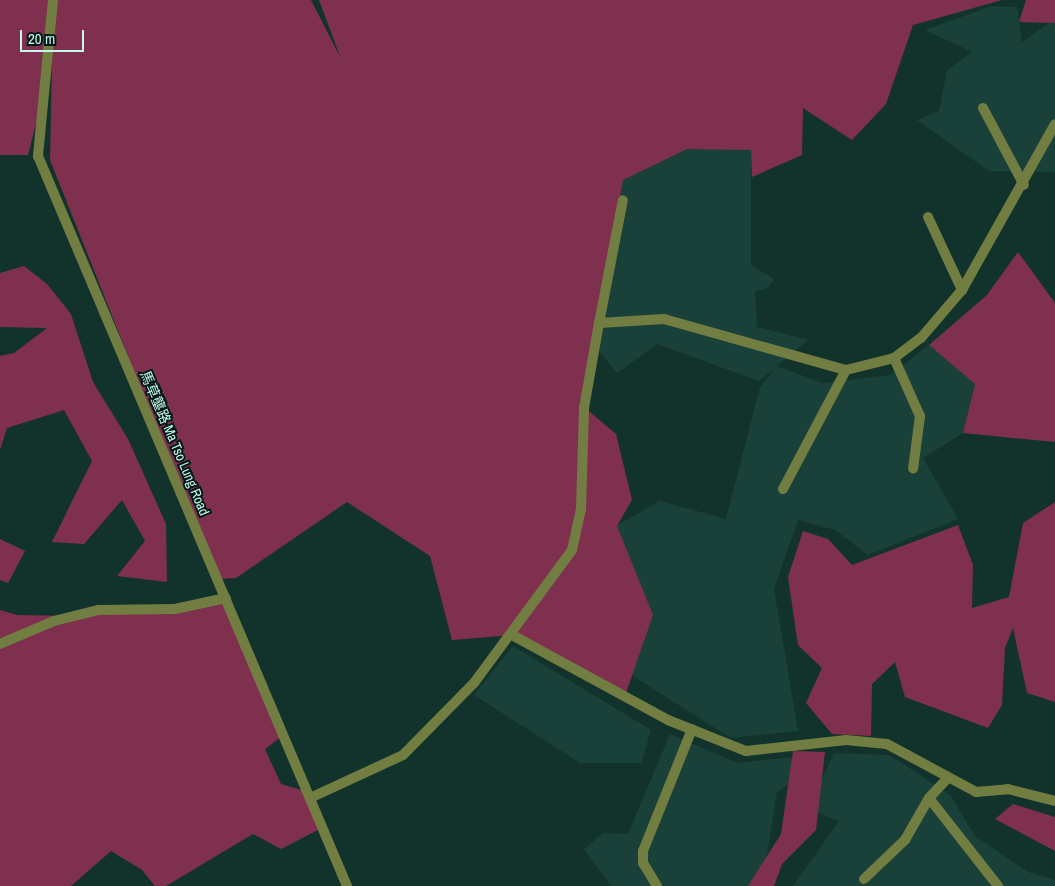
<!DOCTYPE html>
<meta charset="utf-8">
<style>
body{margin:0}
#map{position:relative;width:1055px;height:886px;overflow:hidden;background:#12332c;font-family:"Archivo Narrow","Noto Sans SC",sans-serif}
div>[style]{position:absolute}
.built>*{inset:0;background:#1a4139}
.green>*{inset:0;background:#7f304f}
.service>*{height:10px;margin:-5px;padding:0 5px;transform-origin:5px;border-radius:5px;background:#727e41}
.minor>*{height:10px;margin:-5px;padding:0 5px;transform-origin:5px;border-radius:5px;background:#727e41}
span{translate:-50% -50%;white-space:nowrap;text-align:center;line-height:1.15;-webkit-text-stroke:4px #031915;paint-order:stroke}
.street-label{font-size:14px;color:#c7f7eb}
.scale{position:absolute;left:20px;top:30px;width:64px;height:22px;box-sizing:border-box;border:2px solid #c7f7eb;border-top:0;padding-left:6px;font-size:15px;line-height:18px;white-space:nowrap;color:#c7f7eb;-webkit-text-stroke:4px #031915;paint-order:stroke}
</style>
<div id="map">
<div class="built">
<i style="clip-path:polygon(992px 6px,1017px 7px,1022px 42px,1052px 21px,1055px 26px,1055px 172px,989px 171px,917px 120px,939px 111px,947px 70px,972px 52px,925px 30px)"></i>
<i style="clip-path:polygon(700px 144px,751px 150px,751px 265px,774px 279px,768px 288px,755px 292px,757px 327px,808px 340px,777px 366px,822px 383px,890px 375px,929px 345px,975px 384px,963px 433px,923px 458px,958px 519px,868px 555px,835px 530px,798px 520px,774px 589px,798px 731px,731px 738px,628px 673px,609px 530px,660px 501px,726px 519px,760px 387px,775px 368px,759px 381px,657px 344px,617px 373px,589px 338px,625px 171px)"></i>
<i style="clip-path:polygon(513px 646px,651px 730px,641px 763px,580px 763px,474px 695px)"></i>
<i style="clip-path:polygon(670px 734px,737px 763px,793px 757px,798px 777px,777px 792px,762px 886px,611px 886px,584px 849px,603px 833px,628px 834px)"></i>
<i style="clip-path:polygon(834px 753px,888px 755px,905px 765px,950px 795px,975px 836px,1028px 872px,1055px 880px,1055px 886px,793px 886px,839px 821px,808px 809px)"></i>
</div>
<div class="green">
<i style="clip-path:polygon(0 0,311px 0,341px 59px,319px 0,1002px 0,913px 25px,886px 104px,852px 140px,803px 108px,802px 155px,752px 177px,751px 150px,687px 149px,623px 180px,584px 407px,616px 434px,632px 500px,617px 526px,653px 615px,625px 696px,512px 635px,452px 640px,430px 556px,347px 502px,236px 578px,217px 579px,50px 160px,52px 61px,28px 155px,0 155px)"></i>
<i style="clip-path:polygon(1026px 0,1055px 0,1055px 23px,1019px 22px)"></i>
<i style="clip-path:polygon(1018px 252px,1055px 303px,1055px 442px,963px 433px,975px 384px,929px 345px,987px 295px)"></i>
<i style="clip-path:polygon(24px 266px,47px 284px,71px 314px,93px 382px,128px 439px,166px 524px,167px 582px,117px 576px,145px 541px,122px 500px,84px 544px,52px 542px,92px 461px,64px 410px,7px 428px,0 450px,0 356px,14px 353px,47px 328px,0 327px,0 273px)"></i>
<i style="clip-path:polygon(1055px 502px,1055px 702px,1027px 693px,1013px 628px,1005px 648px,1002px 705px,988px 728px,905px 697px,895px 662px,872px 684px,871px 736px,832px 734px,806px 703px,822px 668px,798px 645px,788px 577px,803px 531px,828px 539px,852px 565px,958px 525px,973px 565px,972px 608px,1009px 597px,1023px 523px)"></i>
<i style="clip-path:polygon(0 539px,25px 551px,8px 583px,0 580px)"></i>
<i style="clip-path:polygon(226px 598px,285px 734px,265px 749px,281px 784px,308px 792px,322px 828px,281px 849px,253px 834px,166px 886px,155px 886px,142px 870px,111px 851px,71px 886px,0 886px,0 610px,17px 615px,73px 616px)"></i>
<i style="clip-path:polygon(793px 751px,825px 752px,816px 830px,782px 864px,774px 886px,748px 886px,781px 834px)"></i>
<i style="clip-path:polygon(1013px 804px,1055px 817px,1055px 851px,995px 819px)"></i>
</div>
<div class="service">
<i style="left:983px;top:108px;width:87px;rotate:62deg"></i>
<i style="left:928px;top:217px;width:81px;rotate:65deg"></i>
<i style="left:599px;top:323px;width:125px;rotate:-79deg"></i>
<i style="left:894px;top:358px;width:64px;rotate:65.9deg"></i>
<i style="left:920px;top:416px;width:53px;rotate:97.5deg"></i>
<i style="left:783px;top:489px;width:135px;rotate:-62.1deg"></i>
<i style="left:512px;top:635px;width:178px;rotate:28.6deg"></i>
<i style="left:668px;top:720px;width:84px;rotate:21.7deg"></i>
<i style="left:746px;top:751px;width:101px;rotate:-6.3deg"></i>
<i style="left:846px;top:740px;width:41px;rotate:5.6deg"></i>
<i style="left:887px;top:744px;width:101px;rotate:28.3deg"></i>
<i style="left:976px;top:792px;width:32px;rotate:-5deg"></i>
<i style="left:1008px;top:789px;width:49px;rotate:14.3deg"></i>
<i style="left:0;top:644px;width:59px;rotate:-23.1deg"></i>
<i style="left:54px;top:621px;width:45px;rotate:-14deg"></i>
<i style="left:98px;top:610px;width:77px;rotate:-0.7deg"></i>
<i style="left:175px;top:609px;width:52px;rotate:-12.2deg"></i>
<i style="left:310px;top:798px;width:102px;rotate:-24.8deg"></i>
<i style="left:403px;top:755px;width:101px;rotate:-45.4deg"></i>
<i style="left:474px;top:683px;width:165px;rotate:-53.6deg"></i>
<i style="left:572px;top:550px;width:42px;rotate:-77.6deg"></i>
<i style="left:581px;top:509px;width:101px;rotate:-88.3deg"></i>
<i style="left:584px;top:408px;width:86px;rotate:-80deg"></i>
<i style="left:599px;top:323px;width:65px;rotate:-3.5deg"></i>
<i style="left:664px;top:319px;width:189px;rotate:15.7deg"></i>
<i style="left:846px;top:370px;width:49px;rotate:-14deg"></i>
<i style="left:894px;top:358px;width:34px;rotate:-37deg"></i>
<i style="left:921px;top:338px;width:63px;rotate:-49.5deg"></i>
<i style="left:962px;top:290px;width:190px;rotate:-60.7deg"></i>
<i style="left:929px;top:798px;width:112px;rotate:51.9deg"></i>
<i style="left:864px;top:879px;width:57px;rotate:-43.6deg"></i>
<i style="left:905px;top:840px;width:48px;rotate:-60.3deg"></i>
<i style="left:929px;top:798px;width:26px;rotate:-47deg"></i>
<i style="left:657px;top:886px;width:27px;rotate:-121deg"></i>
<i style="left:643px;top:863px;width:12px;rotate:-90deg"></i>
<i style="left:643px;top:851px;width:131px;rotate:-68.1deg"></i>
</div>
<div class="minor">
<i style="left:53px;top:0;width:157px;rotate:95.5deg"></i>
<i style="left:38px;top:156px;width:793px;rotate:67.06deg"></i>
</div>
<div class="street-label">
<span style="left:175px;top:443px;rotate:67deg">馬草壟路 Ma Tso Lung Road</span>
</div>
<div class="scale">20 m</div>
</div>
